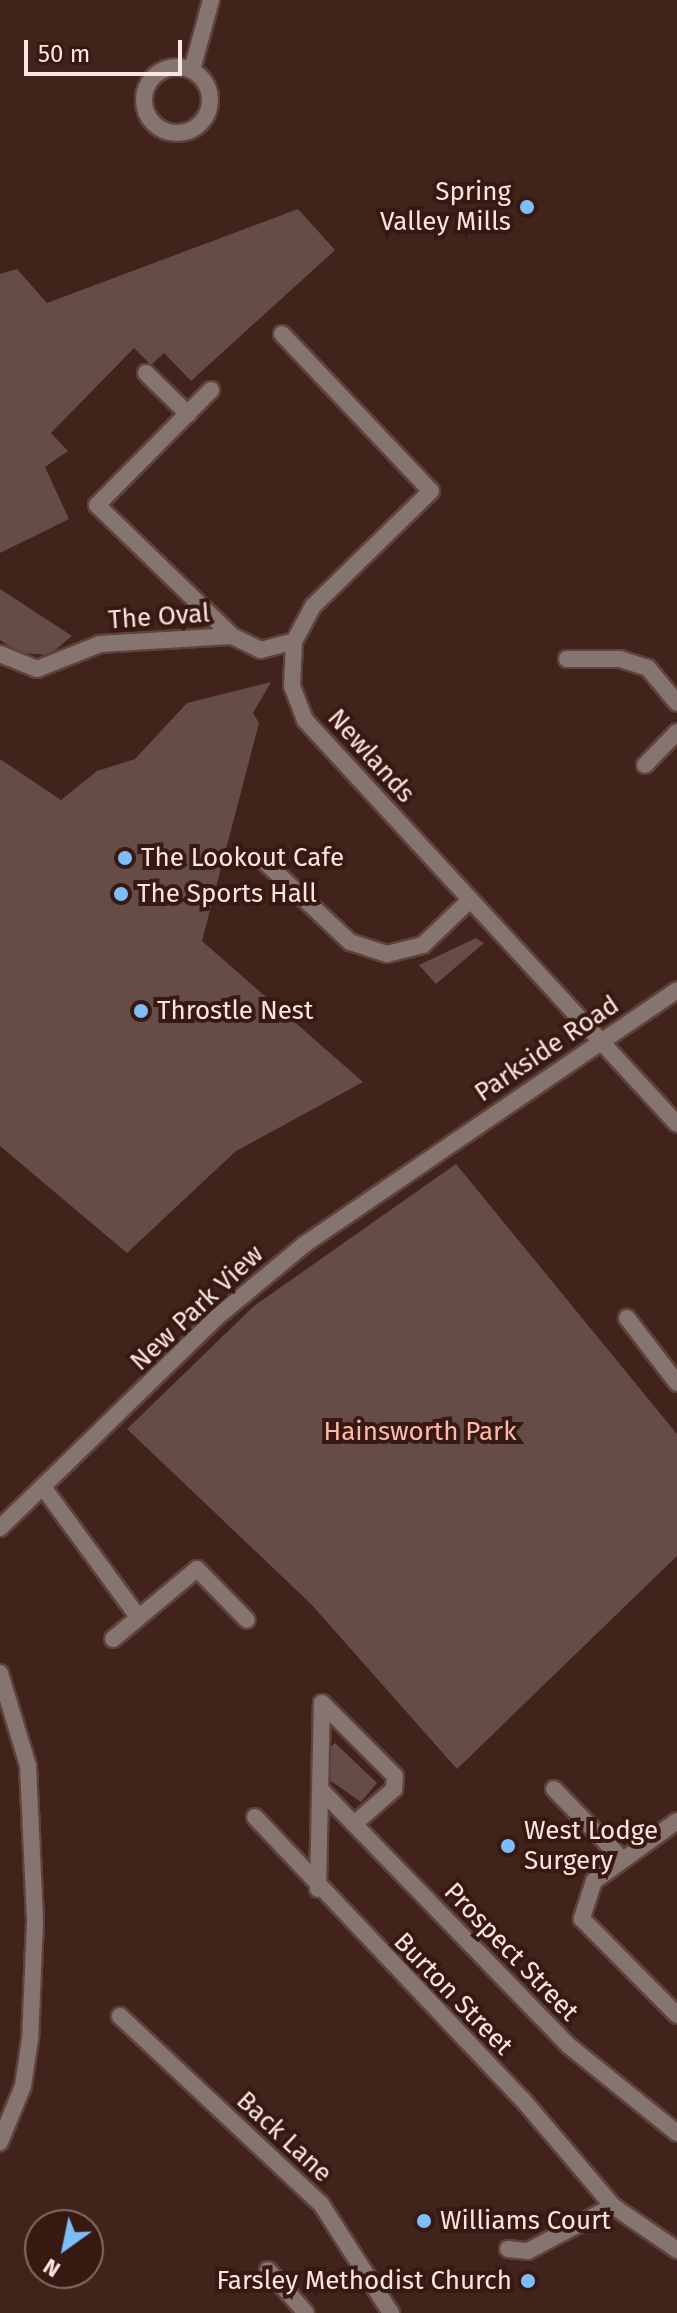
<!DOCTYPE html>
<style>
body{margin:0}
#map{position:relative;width:677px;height:2313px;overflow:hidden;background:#42231c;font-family:"Fira Sans",sans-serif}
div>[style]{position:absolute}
.green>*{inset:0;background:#654c46}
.roads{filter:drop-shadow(2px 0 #5f423b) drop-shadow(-2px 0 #5f423b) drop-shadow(0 2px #5f423b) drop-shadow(0 -2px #5f423b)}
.minor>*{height:16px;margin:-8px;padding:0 8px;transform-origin:8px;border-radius:8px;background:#857470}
.minor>.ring{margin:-8px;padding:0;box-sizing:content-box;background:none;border:16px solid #857470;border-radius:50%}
.dots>*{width:22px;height:22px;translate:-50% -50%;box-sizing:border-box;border:4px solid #371912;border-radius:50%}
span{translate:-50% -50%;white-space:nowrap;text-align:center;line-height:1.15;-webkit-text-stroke:8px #371912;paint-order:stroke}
.poi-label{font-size:26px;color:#fae5df}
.right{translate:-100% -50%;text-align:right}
.left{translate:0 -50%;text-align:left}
.street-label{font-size:26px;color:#fae5df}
.park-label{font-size:26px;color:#feb9a9}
.north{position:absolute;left:24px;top:2209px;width:80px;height:80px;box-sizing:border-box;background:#371912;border:2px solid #856b64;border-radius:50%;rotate:213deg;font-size:22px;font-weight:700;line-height:32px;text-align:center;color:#fae5df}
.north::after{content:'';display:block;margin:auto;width:28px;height:36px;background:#7dbef9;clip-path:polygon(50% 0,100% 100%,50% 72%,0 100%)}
.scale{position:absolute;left:24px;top:40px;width:158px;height:36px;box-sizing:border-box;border:4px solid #fae5df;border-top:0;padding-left:10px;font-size:24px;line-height:28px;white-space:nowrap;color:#fae5df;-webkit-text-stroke:6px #371912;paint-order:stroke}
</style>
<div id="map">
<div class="green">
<i style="clip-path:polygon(298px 209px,335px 250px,191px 381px,164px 353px,151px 365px,134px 348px,51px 433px,68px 451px,45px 467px,69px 519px,0 553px,0 274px,17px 269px,47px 303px)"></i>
<i style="clip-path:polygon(0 589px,72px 636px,49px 655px,20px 653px,0 640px)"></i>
<i style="clip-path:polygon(271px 682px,253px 713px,259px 723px,202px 941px,363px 1082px,236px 1151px,127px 1253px,0 1146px,0 759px,61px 800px,97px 771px,135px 759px,187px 703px)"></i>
<i style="clip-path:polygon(476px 938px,484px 943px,436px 984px,419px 965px)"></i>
<i style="clip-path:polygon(456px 1164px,677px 1434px,677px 1556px,457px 1769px,311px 1604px,127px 1429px,254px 1306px)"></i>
<i style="clip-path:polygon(335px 1743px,377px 1783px,361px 1802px,331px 1781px,329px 1748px)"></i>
</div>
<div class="roads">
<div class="minor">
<i class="ring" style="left:144px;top:67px;width:50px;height:50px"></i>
<i style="left:192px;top:70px;width:73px;rotate:-74.8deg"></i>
<i style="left:282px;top:334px;width:216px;rotate:46.5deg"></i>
<i style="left:431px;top:491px;width:165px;rotate:135.7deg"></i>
<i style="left:313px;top:606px;width:40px;rotate:118deg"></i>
<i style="left:294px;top:641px;width:45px;rotate:92.5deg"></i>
<i style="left:292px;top:686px;width:36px;rotate:69deg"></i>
<i style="left:305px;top:720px;width:549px;rotate:47.36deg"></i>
<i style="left:146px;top:373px;width:59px;rotate:44.3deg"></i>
<i style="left:211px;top:390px;width:162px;rotate:134.7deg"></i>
<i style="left:97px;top:505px;width:188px;rotate:44.1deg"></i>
<i style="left:232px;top:636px;width:32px;rotate:26deg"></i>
<i style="left:261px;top:650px;width:34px;rotate:-15deg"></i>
<i style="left:0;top:654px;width:40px;rotate:22deg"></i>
<i style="left:37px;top:669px;width:68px;rotate:-21.6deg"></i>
<i style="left:100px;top:644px;width:132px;rotate:-3.5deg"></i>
<i style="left:567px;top:659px;width:53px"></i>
<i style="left:620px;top:659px;width:29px;rotate:18deg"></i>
<i style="left:648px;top:668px;width:45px;rotate:50.4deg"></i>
<i style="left:645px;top:765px;width:46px;rotate:-45.9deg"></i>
<i style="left:265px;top:862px;width:117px;rotate:43.3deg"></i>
<i style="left:350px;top:942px;width:39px;rotate:18deg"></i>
<i style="left:387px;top:954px;width:37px;rotate:-14deg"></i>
<i style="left:423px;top:945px;width:65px;rotate:-43.8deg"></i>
<i style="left:627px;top:1318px;width:82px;rotate:52.4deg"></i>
<i style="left:43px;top:1487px;width:162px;rotate:53.8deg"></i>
<i style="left:0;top:1528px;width:303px;rotate:-44.2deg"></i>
<i style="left:217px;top:1317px;width:114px;rotate:-39.7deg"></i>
<i style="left:305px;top:1244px;width:450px;rotate:-34.3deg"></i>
<i style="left:113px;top:1639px;width:109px;rotate:-39.8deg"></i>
<i style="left:197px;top:1569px;width:71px;rotate:45.6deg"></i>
<i style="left:0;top:1673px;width:97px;rotate:73.2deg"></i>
<i style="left:28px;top:1766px;width:156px;rotate:87.4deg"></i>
<i style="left:35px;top:1922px;width:117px;rotate:92.4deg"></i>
<i style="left:30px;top:2039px;width:48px;rotate:98.5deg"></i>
<i style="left:23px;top:2086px;width:61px;rotate:112.3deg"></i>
<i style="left:554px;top:1789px;width:96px;rotate:45.8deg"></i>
<i style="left:322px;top:1791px;width:354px;rotate:45.9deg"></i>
<i style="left:568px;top:2045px;width:140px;rotate:38.9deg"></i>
<i style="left:255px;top:1817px;width:390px;rotate:46.6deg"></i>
<i style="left:523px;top:2100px;width:139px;rotate:49.7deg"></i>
<i style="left:677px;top:1821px;width:102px;rotate:144.1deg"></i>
<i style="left:594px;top:1881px;width:40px;rotate:108deg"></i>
<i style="left:582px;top:1919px;width:135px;rotate:45.3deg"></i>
<i style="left:318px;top:1889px;width:186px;rotate:-88.8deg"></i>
<i style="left:322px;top:1703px;width:103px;rotate:45deg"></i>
<i style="left:395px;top:1776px;width:13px;rotate:94deg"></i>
<i style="left:394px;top:1789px;width:53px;rotate:138.8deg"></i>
<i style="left:120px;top:2016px;width:275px;rotate:43.1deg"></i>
<i style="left:321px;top:2204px;width:130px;rotate:57.3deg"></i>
<i style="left:508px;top:2249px;width:20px;rotate:6deg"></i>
<i style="left:528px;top:2251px;width:96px;rotate:-27.9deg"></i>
<i style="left:613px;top:2206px;width:78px;rotate:34.5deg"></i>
<i style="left:268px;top:2270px;width:57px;rotate:48.5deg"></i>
</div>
</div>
<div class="dots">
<i style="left:527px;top:207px;background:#7dbef9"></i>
<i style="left:125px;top:858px;background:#7dbef9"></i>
<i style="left:121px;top:894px;background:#7dbef9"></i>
<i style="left:141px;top:1011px;background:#7dbef9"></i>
<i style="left:508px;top:1846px;background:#7dbef9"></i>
<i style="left:424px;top:2221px;background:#7dbef9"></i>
<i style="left:528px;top:2281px;background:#7dbef9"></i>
</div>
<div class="poi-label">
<span class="right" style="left:511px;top:207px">Spring<br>Valley Mills</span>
<span class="left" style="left:141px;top:858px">The Lookout Cafe</span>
<span class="left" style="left:137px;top:894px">The Sports Hall</span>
<span class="left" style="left:157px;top:1011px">Throstle Nest</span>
<span class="left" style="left:524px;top:1846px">West Lodge<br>Surgery</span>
<span class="left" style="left:440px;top:2221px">Williams Court</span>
<span class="right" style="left:512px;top:2281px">Farsley Methodist Church</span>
</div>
<div class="street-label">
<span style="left:159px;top:617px;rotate:-4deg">The Oval</span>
<span style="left:371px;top:756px;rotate:48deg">Newlands</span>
<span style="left:547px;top:1049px;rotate:-34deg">Parkside Road</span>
<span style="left:197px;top:1308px;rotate:-43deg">New Park View</span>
<span style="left:511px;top:1952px;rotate:46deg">Prospect Street</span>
<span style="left:453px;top:1994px;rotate:46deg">Burton Street</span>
<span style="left:284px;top:2137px;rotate:43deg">Back Lane</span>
</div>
<div class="park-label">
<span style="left:420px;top:1432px">Hainsworth Park</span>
</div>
<div class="north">N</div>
<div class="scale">50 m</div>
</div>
